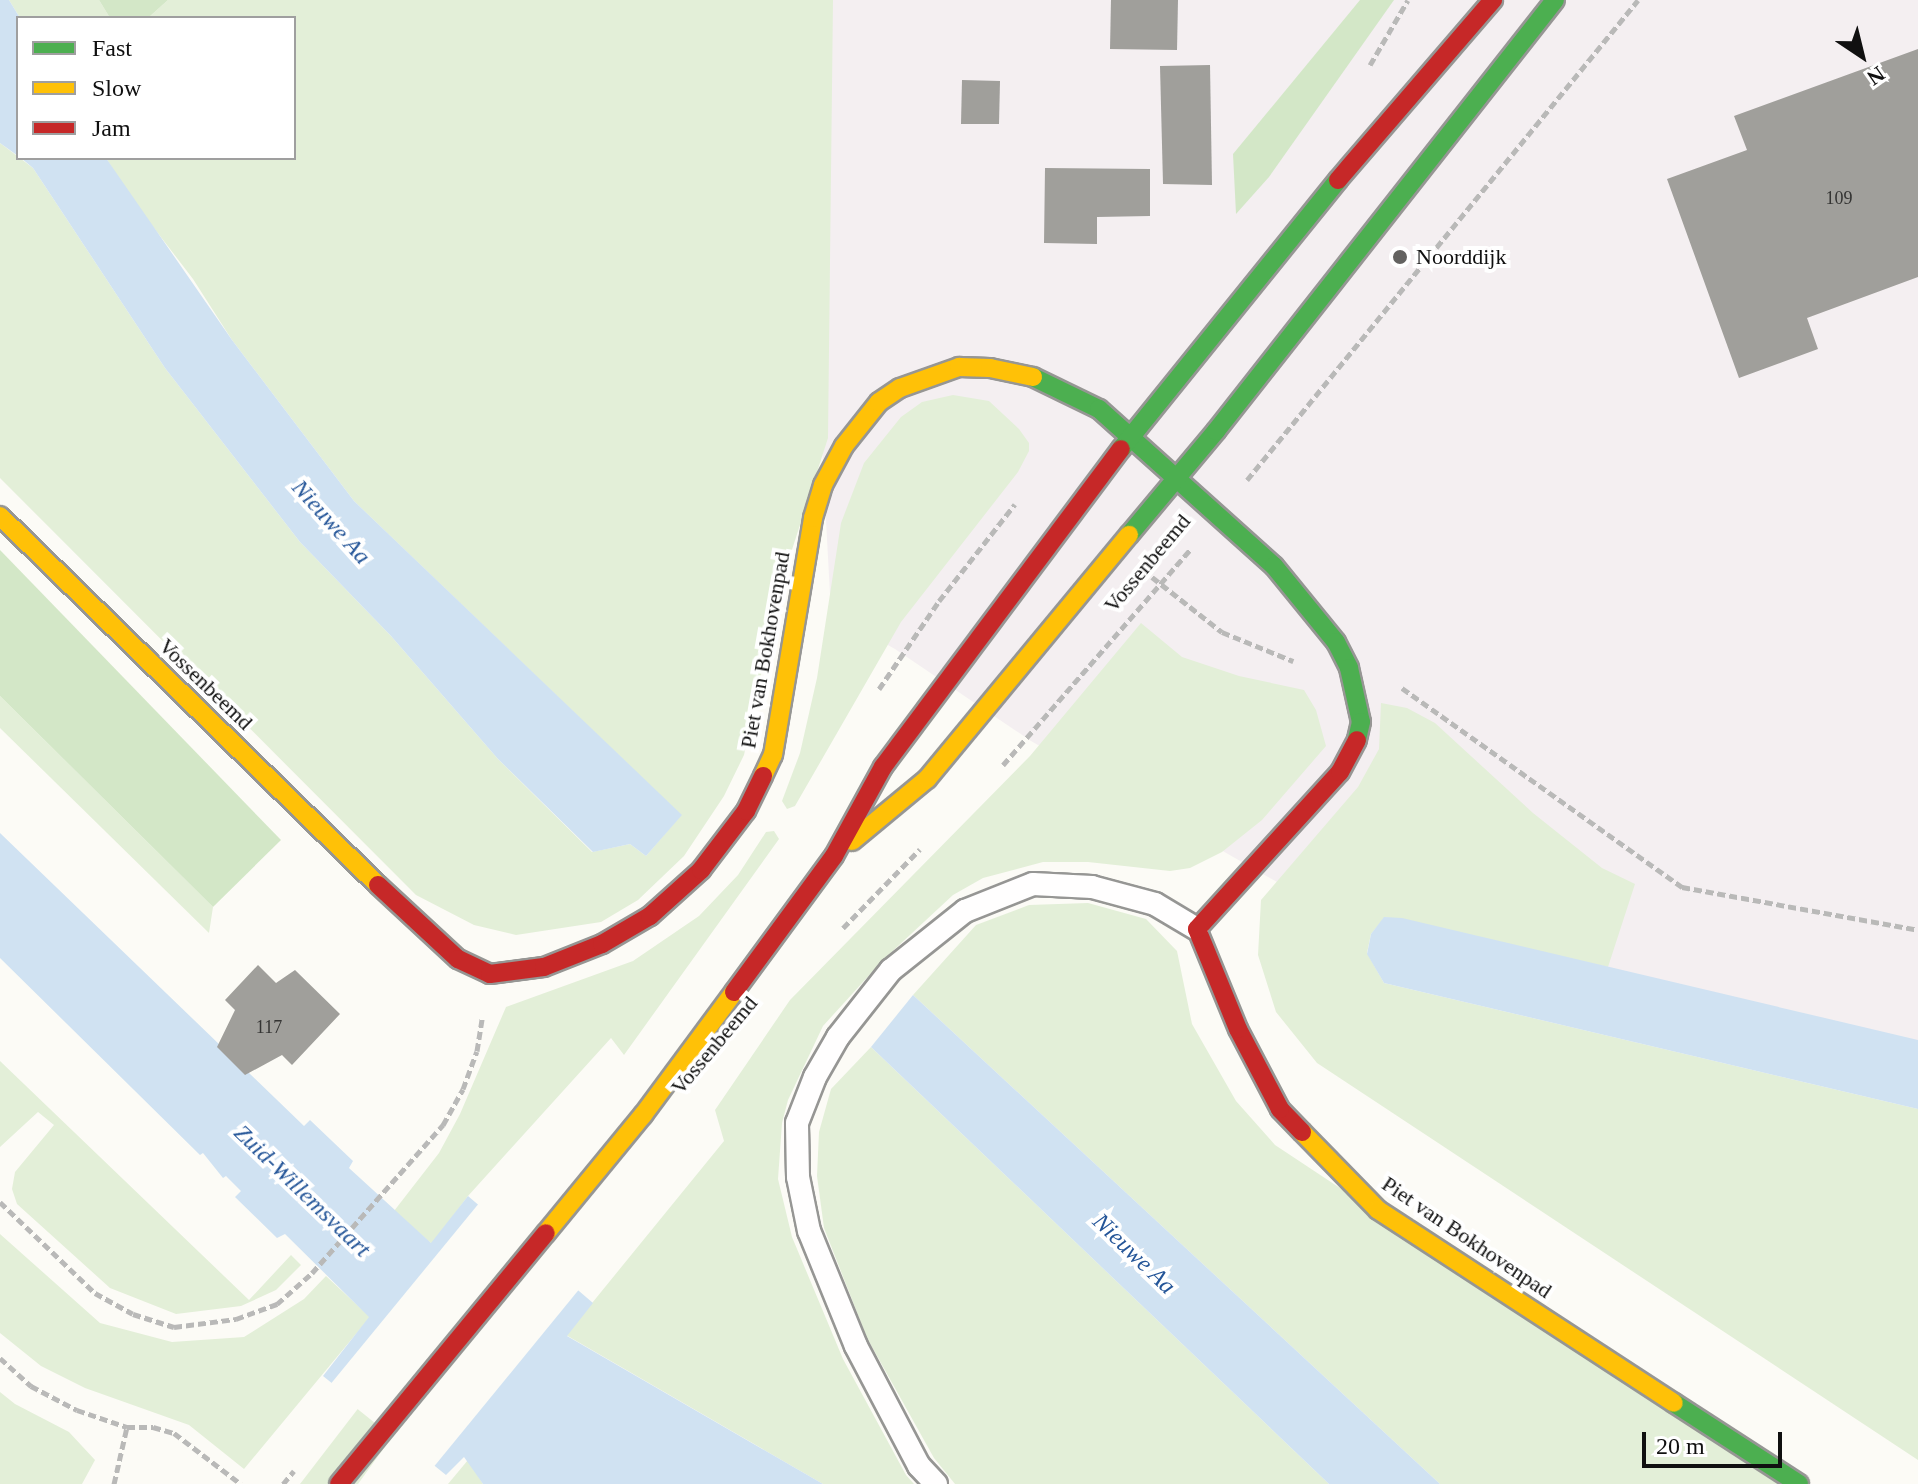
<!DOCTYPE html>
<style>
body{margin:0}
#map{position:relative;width:1918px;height:1484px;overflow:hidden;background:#fcfbf6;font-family:"Times New Roman",serif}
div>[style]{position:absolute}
.industrial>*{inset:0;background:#f4eff1}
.green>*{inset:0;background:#e3efd8}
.forest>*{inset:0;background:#d3e7c7}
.water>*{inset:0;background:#d0e2f2}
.pier>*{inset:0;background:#fcfbf6}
.building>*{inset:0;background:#a09f9b}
.path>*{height:5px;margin-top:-2.5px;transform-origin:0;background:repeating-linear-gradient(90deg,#b9b9b8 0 8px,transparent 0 12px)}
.roads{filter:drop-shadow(2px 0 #969694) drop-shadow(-2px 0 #969694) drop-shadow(0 2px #969694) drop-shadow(0 -2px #969694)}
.lane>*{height:22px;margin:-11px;padding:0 11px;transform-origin:11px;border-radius:11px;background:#fffefe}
.fast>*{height:18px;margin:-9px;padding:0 9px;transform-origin:9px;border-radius:9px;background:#4caf50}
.slow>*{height:18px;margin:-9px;padding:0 9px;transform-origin:9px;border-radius:9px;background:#ffc107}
.jam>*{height:18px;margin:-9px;padding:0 9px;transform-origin:9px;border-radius:9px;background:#c62828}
.dots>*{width:22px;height:22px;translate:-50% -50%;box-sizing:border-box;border:4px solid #fff;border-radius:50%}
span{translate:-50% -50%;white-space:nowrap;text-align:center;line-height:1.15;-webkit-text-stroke:8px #fff;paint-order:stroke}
.number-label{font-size:18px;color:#343433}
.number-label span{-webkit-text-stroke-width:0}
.poi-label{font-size:22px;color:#101010}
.left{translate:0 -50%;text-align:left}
.street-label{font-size:22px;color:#101010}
.water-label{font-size:24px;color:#245598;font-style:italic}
.legend{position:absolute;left:16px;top:16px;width:280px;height:144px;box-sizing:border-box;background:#fff;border:2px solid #9f9f9f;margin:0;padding:10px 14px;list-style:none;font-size:24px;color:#101010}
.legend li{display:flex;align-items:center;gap:16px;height:40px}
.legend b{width:40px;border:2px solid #9f9f9f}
.north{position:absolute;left:1822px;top:16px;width:80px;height:80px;-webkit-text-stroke:6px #fff;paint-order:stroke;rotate:145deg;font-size:22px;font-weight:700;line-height:32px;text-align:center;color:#101010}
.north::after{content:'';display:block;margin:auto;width:28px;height:36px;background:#101010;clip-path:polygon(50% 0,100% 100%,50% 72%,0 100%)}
.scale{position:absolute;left:1642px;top:1432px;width:140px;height:36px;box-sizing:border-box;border:4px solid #101010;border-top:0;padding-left:10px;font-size:24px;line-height:28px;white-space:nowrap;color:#101010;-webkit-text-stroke:6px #fff;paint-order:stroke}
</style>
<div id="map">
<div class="industrial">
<i style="clip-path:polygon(798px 0,1918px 0,1918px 1046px,1345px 921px,1031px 741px,895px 649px,831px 613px)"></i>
</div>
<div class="green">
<i style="clip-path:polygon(9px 0,99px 0,110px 18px,20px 18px)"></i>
<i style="clip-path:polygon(168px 0,833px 0,828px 438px,779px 590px,744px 755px,724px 796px,684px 856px,638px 900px,601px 922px,516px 935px,474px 925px,416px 895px,0 478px,0 143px,33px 168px,165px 368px,300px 542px,391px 636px,498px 759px,592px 852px,630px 844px,646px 856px,681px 815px,354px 501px,232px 340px,193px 279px,131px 198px,106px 158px,294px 158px,294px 18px,148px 18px)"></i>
<i style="clip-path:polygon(953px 395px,989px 401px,1019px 429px,1029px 443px,1029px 451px,1018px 472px,901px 622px,795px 806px,787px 809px,782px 801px,800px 753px,817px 678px,841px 523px,864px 463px,901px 417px,922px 402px)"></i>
<i style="clip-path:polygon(1141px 623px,1182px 657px,1239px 676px,1304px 690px,1316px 710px,1326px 746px,1262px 820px,1222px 852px,1190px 868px,1170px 871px,1088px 862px,1043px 862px,983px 878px,953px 895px,883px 960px,823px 1026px,788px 1100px,782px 1123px,778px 1179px,792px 1237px,843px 1359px,906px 1475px,914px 1484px,823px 1484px,566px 1335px,724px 1141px,715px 1110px,790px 1000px,1030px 756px)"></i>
<i style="clip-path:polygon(0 696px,213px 907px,209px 933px,0 728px)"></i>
<i style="clip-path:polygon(1381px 703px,1407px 708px,1435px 723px,1533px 813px,1602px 868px,1635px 884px,1608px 967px,1385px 917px,1371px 934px,1367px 953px,1384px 983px,1918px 1109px,1918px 1460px,1317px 1063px,1276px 1012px,1258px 955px,1261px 900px,1358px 787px,1379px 749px)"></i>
<i style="clip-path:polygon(774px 831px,779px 839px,624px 1055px,611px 1038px,468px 1196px,432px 1244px,394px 1211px,439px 1153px,460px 1114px,506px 1007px,633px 961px,699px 916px,738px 875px,766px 832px)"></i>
<i style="clip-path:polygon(1088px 903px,1146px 919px,1177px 951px,1192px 1024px,1236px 1101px,1275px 1145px,1787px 1484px,1440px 1484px,913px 995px,976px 925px,1029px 905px)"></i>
<i style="clip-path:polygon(871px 1047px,1329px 1484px,955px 1484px,934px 1458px,867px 1338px,824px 1228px,817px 1176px,819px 1132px,831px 1089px)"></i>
<i style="clip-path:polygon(0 1061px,249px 1300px,291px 1255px,301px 1265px,276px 1290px,241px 1306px,176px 1314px,110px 1288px,17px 1204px,12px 1189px,15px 1172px,54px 1125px,38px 1112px,0 1147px)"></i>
<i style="clip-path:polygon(0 1234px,100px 1323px,172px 1342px,244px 1337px,304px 1299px,326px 1276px,370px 1317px,244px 1469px,189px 1425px,85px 1388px,41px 1366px,0 1333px)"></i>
<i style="clip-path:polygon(0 1392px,15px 1404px,69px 1432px,95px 1460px,82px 1484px,0 1484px)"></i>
<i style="clip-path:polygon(360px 1406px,394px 1434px,358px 1484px,300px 1484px)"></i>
<i style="clip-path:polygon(468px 1460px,483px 1484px,448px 1484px)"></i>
</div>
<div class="forest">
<i style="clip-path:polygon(99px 0,168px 0,148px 18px,110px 18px)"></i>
<i style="clip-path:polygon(1360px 0,1394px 0,1269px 177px,1236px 214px,1233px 154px)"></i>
<i style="clip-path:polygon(0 550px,281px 840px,213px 907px,0 696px)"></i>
</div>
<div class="water">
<i style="clip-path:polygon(0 0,9px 0,20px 18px,18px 156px,0 143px)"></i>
<i style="clip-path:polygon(21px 158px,106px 158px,232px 340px,354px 501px,682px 815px,646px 856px,630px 844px,593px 852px,498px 759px,391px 636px,300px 542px,165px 368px,33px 168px)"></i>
<i style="clip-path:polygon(0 833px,304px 1126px,310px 1120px,353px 1161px,349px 1168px,431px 1243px,468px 1196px,593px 1303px,567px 1336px,823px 1484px,483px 1484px,464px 1457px,446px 1475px,323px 1376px,369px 1317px,285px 1234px,277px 1238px,235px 1197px,241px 1191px,226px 1176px,223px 1178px,203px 1153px,200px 1155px,0 958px)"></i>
<i style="clip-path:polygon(1384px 917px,1402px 918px,1918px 1040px,1918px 1109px,1384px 983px,1367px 954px,1371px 934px)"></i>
<i style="clip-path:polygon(913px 995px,1440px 1484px,1329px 1484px,871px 1047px)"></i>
</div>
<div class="pier">
<i style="clip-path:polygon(480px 1202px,581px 1287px,432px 1469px,329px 1386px)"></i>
</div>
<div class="building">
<i style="clip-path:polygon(1111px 0,1178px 0,1177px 50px,1110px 49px)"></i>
<i style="clip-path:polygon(1918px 49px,1918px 277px,1807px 318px,1818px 349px,1739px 378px,1667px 179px,1747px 150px,1734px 116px)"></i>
<i style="clip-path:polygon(1210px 65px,1212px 185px,1163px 184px,1160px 66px)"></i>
<i style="clip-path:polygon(962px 80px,1000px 81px,999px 124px,961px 124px)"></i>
<i style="clip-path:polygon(1045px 168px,1150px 169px,1150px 216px,1097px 217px,1097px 244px,1044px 243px)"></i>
<i style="clip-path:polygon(258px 965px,276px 983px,295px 970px,340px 1014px,292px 1065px,282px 1055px,245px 1075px,217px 1047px,235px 1010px,225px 1000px)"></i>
</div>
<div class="path">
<i style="left:1370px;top:65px;width:75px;rotate:-59.7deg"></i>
<i style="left:1247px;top:480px;width:619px;rotate:-50.83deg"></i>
<i style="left:1152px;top:577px;width:89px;rotate:38.2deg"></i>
<i style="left:1222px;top:632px;width:77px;rotate:22.2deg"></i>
<i style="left:1402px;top:688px;width:344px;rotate:35.4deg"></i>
<i style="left:1682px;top:887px;width:240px;rotate:10.3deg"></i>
<i style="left:879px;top:689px;width:107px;rotate:-55.7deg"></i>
<i style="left:939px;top:601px;width:123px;rotate:-51.9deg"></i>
<i style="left:1003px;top:765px;width:285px;rotate:-49deg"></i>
<i style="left:843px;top:928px;width:110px;rotate:-45.7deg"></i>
<i style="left:0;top:1202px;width:132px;rotate:43.8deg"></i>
<i style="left:95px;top:1293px;width:43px;rotate:28.9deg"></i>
<i style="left:133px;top:1314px;width:43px;rotate:17.6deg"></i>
<i style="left:174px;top:1327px;width:63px;rotate:-7.4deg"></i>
<i style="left:236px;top:1319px;width:44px;rotate:-20.1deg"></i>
<i style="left:277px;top:1304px;width:47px;rotate:-41.5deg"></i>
<i style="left:312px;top:1273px;width:198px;rotate:-48.5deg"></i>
<i style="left:443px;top:1125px;width:41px;rotate:-60.9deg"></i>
<i style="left:463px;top:1089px;width:40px;rotate:-69.8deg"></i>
<i style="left:477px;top:1051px;width:33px;rotate:-81deg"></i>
<i style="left:0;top:1358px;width:42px;rotate:42.1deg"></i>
<i style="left:31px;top:1386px;width:52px;rotate:27.6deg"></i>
<i style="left:77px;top:1410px;width:53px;rotate:18.8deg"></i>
<i style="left:127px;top:1427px;width:26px"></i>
<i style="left:153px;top:1427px;width:22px;rotate:16deg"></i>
<i style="left:174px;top:1433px;width:84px;rotate:37.3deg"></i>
<i style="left:114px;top:1484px;width:58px;rotate:-77.2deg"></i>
<i style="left:283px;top:1484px;width:17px;rotate:-50deg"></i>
</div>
<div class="roads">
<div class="lane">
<i style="left:936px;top:1484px;width:25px;rotate:-133deg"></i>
<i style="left:919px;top:1466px;width:136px;rotate:-117.7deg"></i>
<i style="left:856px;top:1346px;width:124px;rotate:-112.2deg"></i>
<i style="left:809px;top:1231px;width:55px;rotate:-101.5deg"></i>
<i style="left:798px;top:1177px;width:54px;rotate:-91.1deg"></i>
<i style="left:797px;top:1123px;width:49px;rotate:-68.6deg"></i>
<i style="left:815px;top:1077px;width:46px;rotate:-60.1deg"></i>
<i style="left:838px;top:1037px;width:85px;rotate:-51.7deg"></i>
<i style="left:891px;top:970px;width:95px;rotate:-38.6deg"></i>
<i style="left:965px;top:911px;width:73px;rotate:-21.7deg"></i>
<i style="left:1033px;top:884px;width:59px;rotate:2.9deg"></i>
<i style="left:1092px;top:887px;width:65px;rotate:15.1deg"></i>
<i style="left:1155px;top:904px;width:49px;rotate:30.8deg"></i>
</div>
<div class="fast">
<i style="left:1033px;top:377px;width:73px;rotate:25.9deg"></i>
<i style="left:1099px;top:409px;width:235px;rotate:41.9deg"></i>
<i style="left:1274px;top:566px;width:98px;rotate:50.8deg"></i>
<i style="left:1336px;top:642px;width:29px;rotate:63deg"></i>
<i style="left:1349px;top:668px;width:55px;rotate:77.5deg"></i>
<i style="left:1361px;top:722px;width:18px;rotate:103deg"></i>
<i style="left:1121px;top:449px;width:346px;rotate:-51.1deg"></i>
<i style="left:1129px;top:535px;width:136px;rotate:-50.1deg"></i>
<i style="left:1216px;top:431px;width:548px;rotate:-51.81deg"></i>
<i style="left:1674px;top:1403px;width:149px;rotate:32.9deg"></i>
</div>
<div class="slow">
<i style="left:0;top:516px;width:528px;rotate:44.31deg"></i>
<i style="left:763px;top:776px;width:23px;rotate:-65deg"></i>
<i style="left:773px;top:755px;width:240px;rotate:-80.4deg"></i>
<i style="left:813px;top:518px;width:34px;rotate:-73deg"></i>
<i style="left:823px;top:485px;width:44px;rotate:-61.7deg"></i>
<i style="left:844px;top:446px;width:56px;rotate:-51.5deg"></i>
<i style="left:879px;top:402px;width:25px;rotate:-34deg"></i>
<i style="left:900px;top:388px;width:63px;rotate:-19.6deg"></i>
<i style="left:959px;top:367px;width:31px;rotate:2deg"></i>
<i style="left:990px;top:368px;width:44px;rotate:11.8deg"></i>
<i style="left:852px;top:841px;width:97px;rotate:-39.6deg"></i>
<i style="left:927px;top:779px;width:317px;rotate:-50.4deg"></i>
<i style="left:1302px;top:1132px;width:109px;rotate:45.7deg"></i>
<i style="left:1378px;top:1210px;width:353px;rotate:33.1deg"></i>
<i style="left:546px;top:1233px;width:153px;rotate:-50.6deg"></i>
<i style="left:643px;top:1115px;width:153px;rotate:-53.5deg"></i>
</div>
<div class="jam">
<i style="left:1338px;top:180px;width:238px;rotate:-49.3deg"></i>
<i style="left:378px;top:885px;width:109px;rotate:42.8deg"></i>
<i style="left:458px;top:959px;width:35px;rotate:25deg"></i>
<i style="left:490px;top:974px;width:54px;rotate:-7.4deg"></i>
<i style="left:544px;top:967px;width:62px;rotate:-21.6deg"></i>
<i style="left:602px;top:944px;width:56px;rotate:-30.3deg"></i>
<i style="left:650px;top:916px;width:69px;rotate:-42deg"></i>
<i style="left:701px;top:870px;width:74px;rotate:-52.7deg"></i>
<i style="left:746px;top:811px;width:39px;rotate:-64deg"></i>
<i style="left:734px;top:992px;width:169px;rotate:-53.7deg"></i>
<i style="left:834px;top:856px;width:102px;rotate:-61.2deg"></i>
<i style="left:883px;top:767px;width:397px;rotate:-53.2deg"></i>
<i style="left:1302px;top:1132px;width:32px;rotate:-134deg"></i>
<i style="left:1280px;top:1109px;width:90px;rotate:-117.7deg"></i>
<i style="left:1238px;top:1029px;width:108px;rotate:-112.3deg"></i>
<i style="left:1197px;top:929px;width:212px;rotate:-47.7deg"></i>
<i style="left:1340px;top:772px;width:36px;rotate:-62deg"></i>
<i style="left:339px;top:1484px;width:325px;rotate:-50.5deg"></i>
</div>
</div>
<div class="dots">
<i style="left:1400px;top:257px;background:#636260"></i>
</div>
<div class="number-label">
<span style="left:1839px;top:198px">109</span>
<span style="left:269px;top:1027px">117</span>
</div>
<div class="poi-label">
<span class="left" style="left:1416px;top:257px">Noorddijk</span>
</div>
<div class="street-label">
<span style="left:1147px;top:563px;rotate:-50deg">Vossenbeemd</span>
<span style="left:765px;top:650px;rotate:-80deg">Piet van Bokhovenpad</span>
<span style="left:206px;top:684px;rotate:44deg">Vossenbeemd</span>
<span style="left:714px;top:1045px;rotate:-50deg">Vossenbeemd</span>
<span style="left:1467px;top:1237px;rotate:34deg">Piet van Bokhovenpad</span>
</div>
<div class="water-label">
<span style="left:331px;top:522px;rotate:48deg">Nieuwe Aa</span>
<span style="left:302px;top:1191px;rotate:44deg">Zuid-Willemsvaart</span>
<span style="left:1134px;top:1254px;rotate:44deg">Nieuwe Aa</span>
</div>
<ul class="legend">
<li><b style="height:10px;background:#4caf50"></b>Fast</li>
<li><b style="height:10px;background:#ffc107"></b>Slow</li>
<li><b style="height:10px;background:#c62828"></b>Jam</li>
</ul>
<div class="north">N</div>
<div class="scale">20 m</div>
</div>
